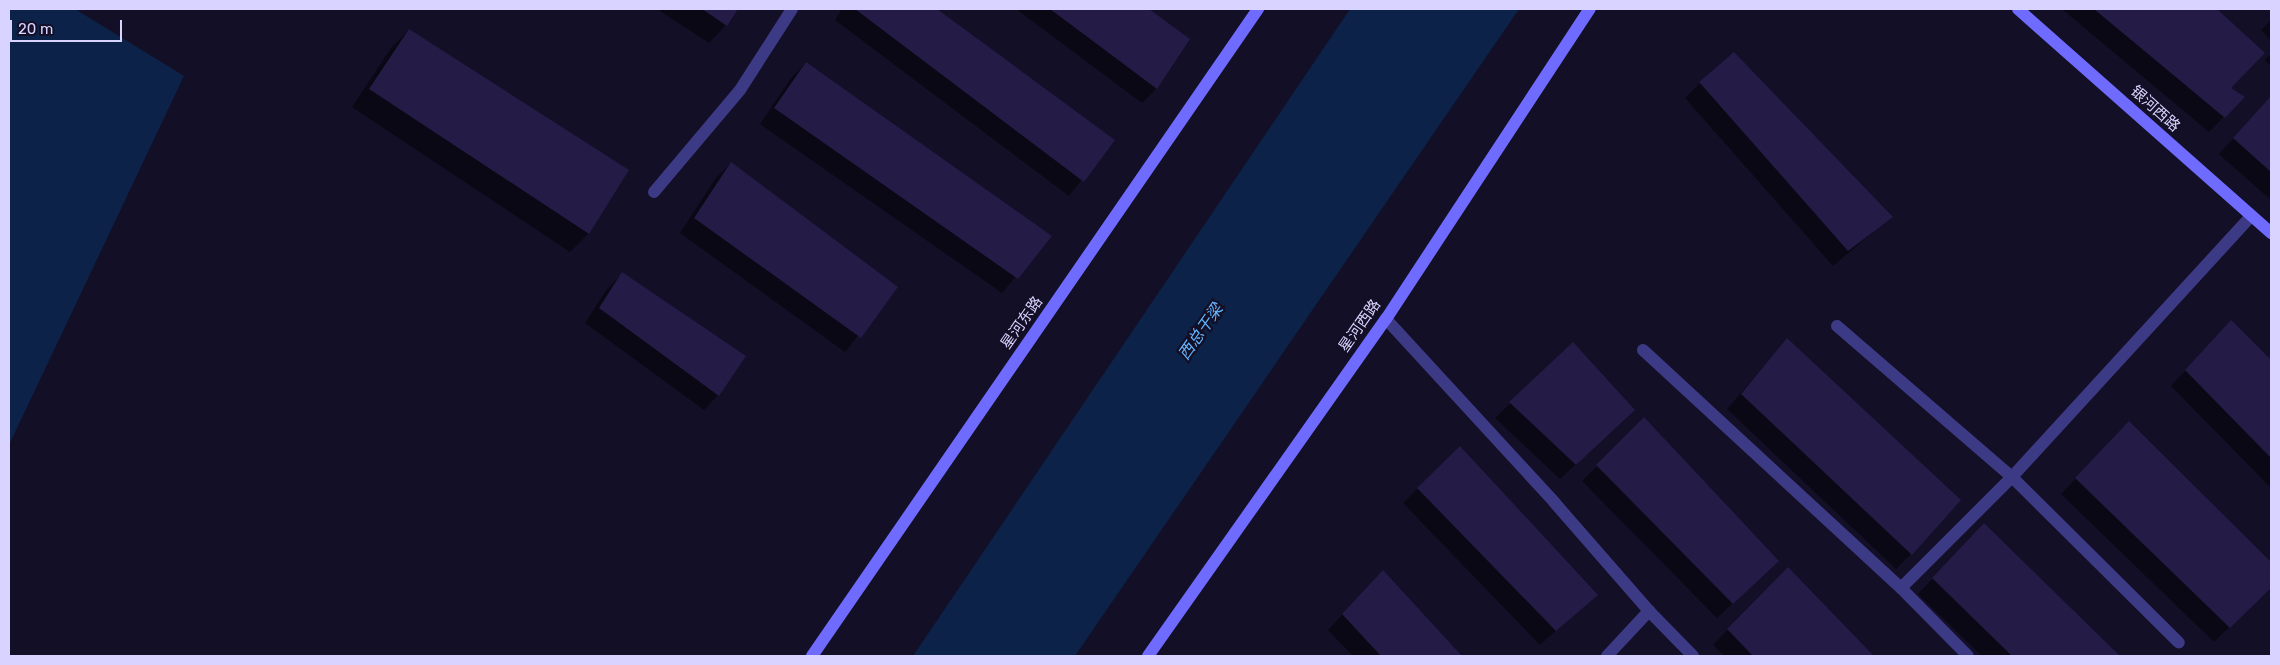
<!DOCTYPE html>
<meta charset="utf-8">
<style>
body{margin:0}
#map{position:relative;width:2280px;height:665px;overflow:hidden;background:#130f26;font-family:Rubik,"Noto Sans SC",sans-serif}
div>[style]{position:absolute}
.water>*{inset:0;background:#0c2248}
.shadow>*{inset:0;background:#0007}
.building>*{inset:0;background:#241b47}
.lane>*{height:12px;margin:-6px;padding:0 6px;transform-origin:6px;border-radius:6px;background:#3d3a85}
.secondary>*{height:12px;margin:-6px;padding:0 6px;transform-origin:6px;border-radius:6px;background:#6f6bff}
span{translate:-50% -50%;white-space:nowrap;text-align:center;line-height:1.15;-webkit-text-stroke:4.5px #130f26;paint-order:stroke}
.street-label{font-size:15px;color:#d9d4ff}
.water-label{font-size:16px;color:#62b6ff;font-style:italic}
.frame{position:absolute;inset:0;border:10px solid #d9d4ff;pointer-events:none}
.scale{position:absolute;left:10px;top:20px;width:112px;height:22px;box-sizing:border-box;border:2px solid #d9d4ff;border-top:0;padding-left:6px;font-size:15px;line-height:18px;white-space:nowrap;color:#d9d4ff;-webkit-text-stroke:4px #130f26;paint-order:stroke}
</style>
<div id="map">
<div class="water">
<i style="clip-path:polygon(9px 9px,75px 9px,184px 76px,9px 445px)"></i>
<i style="clip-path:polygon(1350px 9px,1519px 9px,1075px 656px,913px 656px)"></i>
</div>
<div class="shadow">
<i style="clip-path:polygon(657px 9px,737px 9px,726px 25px,709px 43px)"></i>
<i style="clip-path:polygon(842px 9px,935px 9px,1113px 140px,1069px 196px,835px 20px)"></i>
<i style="clip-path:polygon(1016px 9px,1147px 9px,1189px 39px,1156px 89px,1142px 103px)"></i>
<i style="clip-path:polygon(2062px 9px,2215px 9px,2263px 53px,2229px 88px,2243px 97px,2209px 132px)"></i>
<i style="clip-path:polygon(2271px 20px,2271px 41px,2261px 30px)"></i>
<i style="clip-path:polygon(409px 30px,627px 170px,588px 234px,570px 252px,352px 107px,391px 48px)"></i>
<i style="clip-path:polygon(2271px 54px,2271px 66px,2265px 60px)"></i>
<i style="clip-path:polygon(806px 63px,1050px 236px,1002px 293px,760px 124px,791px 78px)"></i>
<i style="clip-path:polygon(1700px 83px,1891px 217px,1833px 266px,1685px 98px)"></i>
<i style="clip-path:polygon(2270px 99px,2271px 99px,2271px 200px,2219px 154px)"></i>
<i style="clip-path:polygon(731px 163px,896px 287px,845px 352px,680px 233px,716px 178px)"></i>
<i style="clip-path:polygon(622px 274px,718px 395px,704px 410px,585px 323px,607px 289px)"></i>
<i style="clip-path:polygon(2231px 322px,2271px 362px,2271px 488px,2171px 386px)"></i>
<i style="clip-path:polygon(1787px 340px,1911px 554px,1896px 569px,1727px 409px)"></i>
<i style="clip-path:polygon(1573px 344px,1618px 425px,1560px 479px,1495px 418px)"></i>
<i style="clip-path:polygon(1644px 419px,1762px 576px,1717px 618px,1582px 481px)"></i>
<i style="clip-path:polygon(2129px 423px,2271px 564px,2271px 587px,2214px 642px,2061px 494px)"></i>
<i style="clip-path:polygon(1460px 447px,1596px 595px,1540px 645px,1403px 503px)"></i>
<i style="clip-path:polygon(1984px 525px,2119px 656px,1982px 656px,1918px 594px)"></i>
<i style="clip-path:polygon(1788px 568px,1872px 656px,1724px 656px,1713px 645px)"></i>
<i style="clip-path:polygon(1383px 571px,1460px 656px,1353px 656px,1328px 630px)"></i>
</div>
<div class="building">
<i style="clip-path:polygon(702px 9px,738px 9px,727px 26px)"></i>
<i style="clip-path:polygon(855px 9px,937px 9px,1115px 140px,1084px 182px)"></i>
<i style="clip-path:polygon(1050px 9px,1149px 9px,1190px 39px,1157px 89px)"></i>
<i style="clip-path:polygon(2094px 9px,2217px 9px,2265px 53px,2231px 88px,2245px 97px,2225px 118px)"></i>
<i style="clip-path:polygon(409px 29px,629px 170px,589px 234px,369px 89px)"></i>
<i style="clip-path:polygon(1734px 52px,1893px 217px,1848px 251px,1699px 82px)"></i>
<i style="clip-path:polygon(806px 62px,1052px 236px,1018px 279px,774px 108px)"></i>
<i style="clip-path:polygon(2271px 96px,2271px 172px,2233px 138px)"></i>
<i style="clip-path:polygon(731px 162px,898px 287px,861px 338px,694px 218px)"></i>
<i style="clip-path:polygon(622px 272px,746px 356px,719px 396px,599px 308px)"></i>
<i style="clip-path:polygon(2231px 320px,2271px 360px,2271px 458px,2185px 370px)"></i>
<i style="clip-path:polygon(1787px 338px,1961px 500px,1912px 555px,1741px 394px)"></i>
<i style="clip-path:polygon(1573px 342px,1635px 410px,1576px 465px,1509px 402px)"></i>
<i style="clip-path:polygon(1644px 417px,1779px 561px,1733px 604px,1596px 465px)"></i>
<i style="clip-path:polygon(2129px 421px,2271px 562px,2271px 588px,2230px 628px,2075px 478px)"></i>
<i style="clip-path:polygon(1460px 446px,1598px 595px,1556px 631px,1417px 488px)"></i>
<i style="clip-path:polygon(1984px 523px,2120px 656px,2012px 656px,1932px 578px)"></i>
<i style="clip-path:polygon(1788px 567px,1874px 656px,1753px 656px,1727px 629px)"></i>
<i style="clip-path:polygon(1383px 570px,1462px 656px,1381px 656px,1342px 614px)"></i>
</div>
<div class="lane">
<i style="left:654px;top:192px;width:133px;rotate:-49.9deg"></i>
<i style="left:740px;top:90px;width:96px;rotate:-57.3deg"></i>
<i style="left:1386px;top:319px;width:248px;rotate:47.4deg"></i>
<i style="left:1554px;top:502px;width:145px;rotate:48.9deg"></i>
<i style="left:1837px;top:326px;width:231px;rotate:40.8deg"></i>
<i style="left:2012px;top:477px;width:235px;rotate:44.8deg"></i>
<i style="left:1643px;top:350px;width:351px;rotate:42.7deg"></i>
<i style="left:1901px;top:588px;width:95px;rotate:45.4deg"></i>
<i style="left:1901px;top:588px;width:157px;rotate:-45deg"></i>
<i style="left:2012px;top:477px;width:354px;rotate:-47.5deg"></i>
<i style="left:1607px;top:656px;width:62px;rotate:-47deg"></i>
<i style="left:1649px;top:611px;width:63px;rotate:45.6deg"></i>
</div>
<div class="secondary">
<i style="left:2018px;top:9px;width:338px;rotate:41.5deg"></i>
<i style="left:812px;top:656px;width:786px;rotate:-55.42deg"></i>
<i style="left:1148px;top:656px;width:413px;rotate:-54.8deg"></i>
<i style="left:1386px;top:319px;width:371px;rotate:-56.7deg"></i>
</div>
<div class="street-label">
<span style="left:2155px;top:109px;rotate:42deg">银河西路</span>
<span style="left:1022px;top:323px;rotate:-55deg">星河东路</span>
<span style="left:1360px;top:326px;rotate:-55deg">星河西路</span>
</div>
<div class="water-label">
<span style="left:1201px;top:332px;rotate:-55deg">西总干梁</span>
</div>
<div class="frame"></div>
<div class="scale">20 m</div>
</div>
